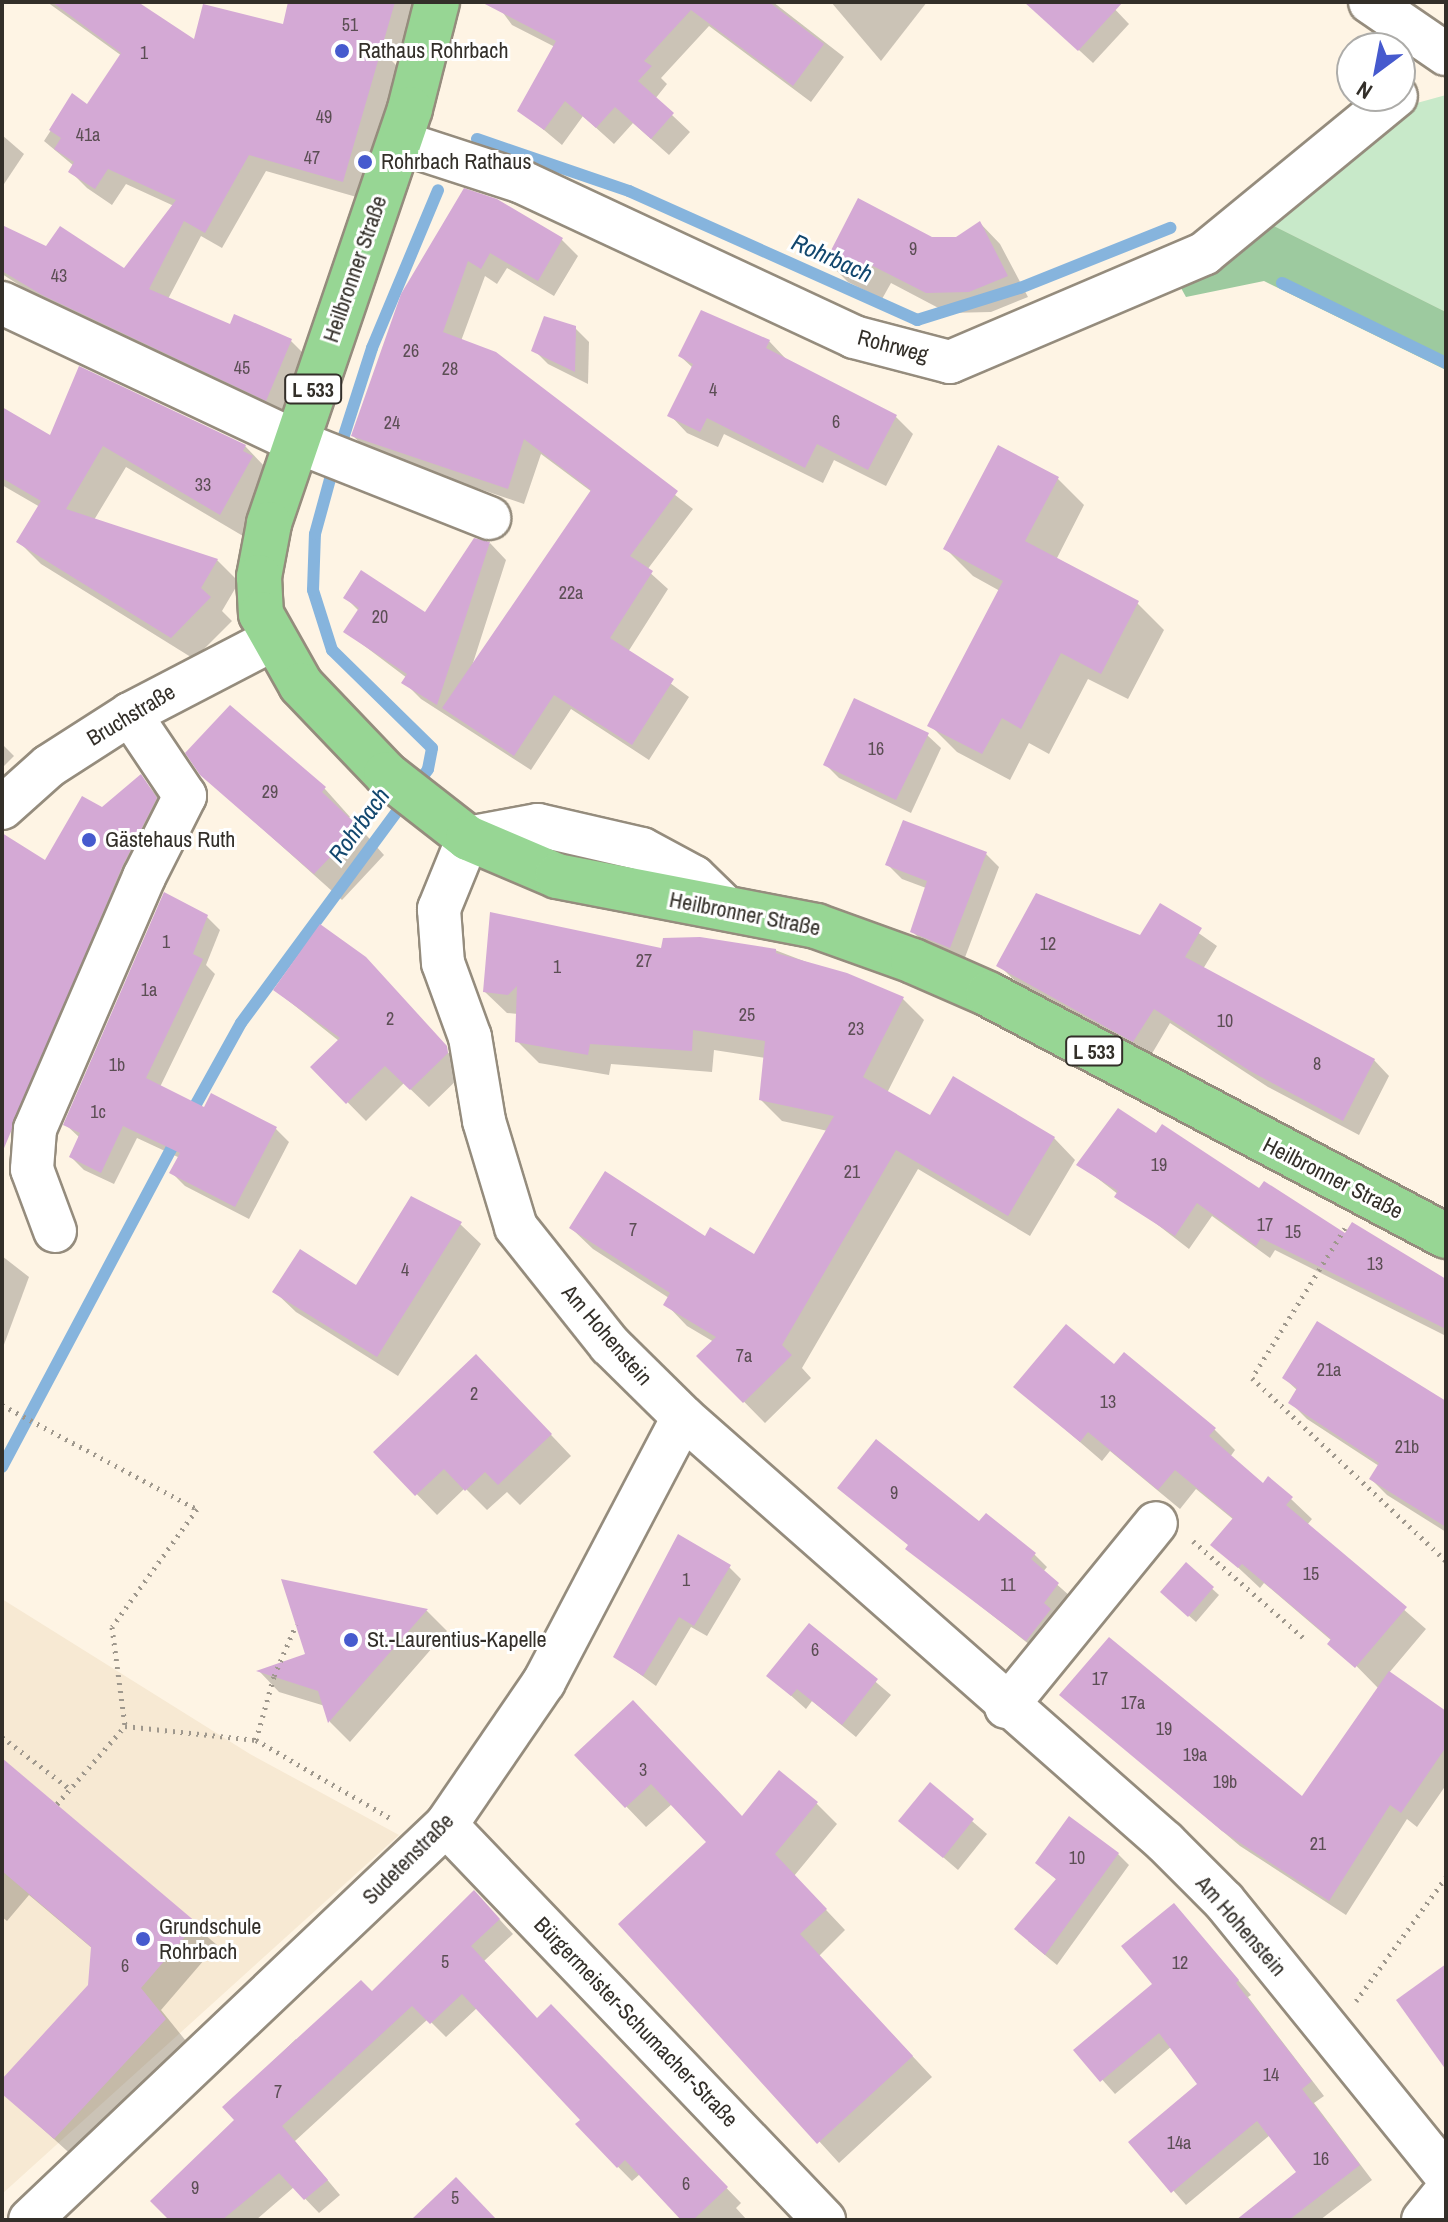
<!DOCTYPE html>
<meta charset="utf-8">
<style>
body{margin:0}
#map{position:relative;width:1448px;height:2222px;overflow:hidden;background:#fef4e4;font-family:"Archivo Narrow",sans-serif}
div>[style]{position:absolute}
.built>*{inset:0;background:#f7e9d3}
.green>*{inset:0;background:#c8e9c9}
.forest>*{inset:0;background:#9dca9f}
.shadow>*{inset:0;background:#0003}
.stream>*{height:12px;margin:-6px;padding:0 6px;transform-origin:6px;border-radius:6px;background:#86b4dd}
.building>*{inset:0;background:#d4a9d5}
.path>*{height:5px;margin-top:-2.5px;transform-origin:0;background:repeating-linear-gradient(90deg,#9f988d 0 2px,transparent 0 8px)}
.roads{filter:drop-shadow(2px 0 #958c7d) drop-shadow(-2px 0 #958c7d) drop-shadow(0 2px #958c7d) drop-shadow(0 -2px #958c7d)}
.minor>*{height:42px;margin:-21px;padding:0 21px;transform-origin:21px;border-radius:21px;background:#fff}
.major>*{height:44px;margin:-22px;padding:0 22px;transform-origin:22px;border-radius:22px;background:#97d694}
.dots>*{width:22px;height:22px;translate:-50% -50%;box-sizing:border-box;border:4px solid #fff;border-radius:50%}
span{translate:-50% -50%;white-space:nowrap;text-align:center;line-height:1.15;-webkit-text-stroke:6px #fff;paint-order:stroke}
.number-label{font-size:18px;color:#5b4e54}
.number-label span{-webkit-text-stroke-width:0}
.shield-label span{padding:2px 6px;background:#fff;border:2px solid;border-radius:6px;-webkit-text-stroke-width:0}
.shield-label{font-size:20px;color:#332f29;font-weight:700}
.poi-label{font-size:22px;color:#332f29}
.left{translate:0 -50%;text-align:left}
.street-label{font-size:22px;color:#332f29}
.water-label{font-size:24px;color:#12476e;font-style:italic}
.frame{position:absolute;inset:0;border:4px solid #332f29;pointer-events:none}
.north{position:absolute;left:1336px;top:32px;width:80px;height:80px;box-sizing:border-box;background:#fff;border:2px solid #adaca9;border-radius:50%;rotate:212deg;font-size:22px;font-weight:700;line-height:32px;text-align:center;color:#332f29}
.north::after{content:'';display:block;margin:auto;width:28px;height:36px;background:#465ace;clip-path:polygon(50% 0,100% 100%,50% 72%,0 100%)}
</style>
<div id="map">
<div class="built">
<i style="clip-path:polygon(2px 1599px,250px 1754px,399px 1835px,2px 2194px)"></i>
</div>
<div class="green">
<i style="clip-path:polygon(1446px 95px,1446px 312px,1264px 221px,1395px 109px)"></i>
</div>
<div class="forest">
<i style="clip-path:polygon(1264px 221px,1446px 312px,1446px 370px,1264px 281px,1186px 297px,1176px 279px)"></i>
</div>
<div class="shadow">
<i style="clip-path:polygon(47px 2px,135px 2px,196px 42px,204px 7px,382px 51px,399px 68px,360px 198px,266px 171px,222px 248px,201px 236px,168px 299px,231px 326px,235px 317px,291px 341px,308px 358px,283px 416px,61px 312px,2px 274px,2px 245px,47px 249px,125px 271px,174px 206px,126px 184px,112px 205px,87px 188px,70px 171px,74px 166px,44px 141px,73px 96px,88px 106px,122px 56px)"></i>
<i style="clip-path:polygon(322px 2px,411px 2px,414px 6px,403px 52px)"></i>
<i style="clip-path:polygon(495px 2px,773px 2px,844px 57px,811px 102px,709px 26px,661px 78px,667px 84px,655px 99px,690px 132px,669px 155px,633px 123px,614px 144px,583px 116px,562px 145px,520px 110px,555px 47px,512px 25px)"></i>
<i style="clip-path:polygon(831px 2px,927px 2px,881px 61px)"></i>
<i style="clip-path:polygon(1027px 2px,1108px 2px,1129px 24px,1093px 63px)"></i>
<i style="clip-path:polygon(2px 135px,24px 154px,2px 187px)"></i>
<i style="clip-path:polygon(465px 191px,562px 240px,578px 256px,554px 296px,507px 268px,497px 284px,485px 276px,461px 341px,495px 354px,693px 509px,647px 570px,668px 589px,628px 652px,689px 697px,649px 760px,571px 709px,531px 770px,421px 699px,404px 682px,407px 678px,346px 632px,359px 611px,346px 598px,426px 615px,490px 543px,506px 560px,472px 666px,592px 492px,541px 454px,524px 504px,370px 452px,353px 436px)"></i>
<i style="clip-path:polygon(980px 223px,1000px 244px,1028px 297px,991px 312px,948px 313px,891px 283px,882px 299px,848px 282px,827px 261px,932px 239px,957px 239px)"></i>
<i style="clip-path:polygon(575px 328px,589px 342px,588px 384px,548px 364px,534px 350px)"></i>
<i style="clip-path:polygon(769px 341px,786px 359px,896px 417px,913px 434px,886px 486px,834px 460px,823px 483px,724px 434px,718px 447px,687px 433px,670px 415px,693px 368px,680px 356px)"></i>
<i style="clip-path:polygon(2px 409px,51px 438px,245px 446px,267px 469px,274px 479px,243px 536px,126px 467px,94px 520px,217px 560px,239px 582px,222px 611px,232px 621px,194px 659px,41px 564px,19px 542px,40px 507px,2px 485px)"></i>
<i style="clip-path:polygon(1057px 478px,1084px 505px,1056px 560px,1137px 603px,1164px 630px,1128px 699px,1088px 679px,1049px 754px,1029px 743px,1010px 780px,957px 752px,930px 725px,1000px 591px,973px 576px,946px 549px)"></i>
<i style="clip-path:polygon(230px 708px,325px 789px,384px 855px,342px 900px,201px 774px)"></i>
<i style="clip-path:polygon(927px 735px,941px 748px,911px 813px,839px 778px,825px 764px)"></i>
<i style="clip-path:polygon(2px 744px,14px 756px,2px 768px)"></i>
<i style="clip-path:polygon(141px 777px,175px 817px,37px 1123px,2px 1109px,2px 865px,61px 888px,102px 810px)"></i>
<i style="clip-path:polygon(986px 854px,999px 867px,964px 960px,926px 945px,912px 931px,926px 888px,902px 879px,888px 865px)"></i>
<i style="clip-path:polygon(1160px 906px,1217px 946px,1203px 969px,1374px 1060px,1389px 1076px,1359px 1135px,1268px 1087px,1170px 1023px,1150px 1057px,1015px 981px,999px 965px,1141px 937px)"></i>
<i style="clip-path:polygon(206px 916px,220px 930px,206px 965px,215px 974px,160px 1087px,205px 1109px,276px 1129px,289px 1142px,249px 1219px,185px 1186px,172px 1173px,180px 1158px,137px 1138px,114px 1184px,84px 1170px,71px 1157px,80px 1138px,65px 1124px)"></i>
<i style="clip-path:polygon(775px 950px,903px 999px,924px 1020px,887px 1093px,931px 1118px,1054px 1138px,1075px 1160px,1030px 1236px,918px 1169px,802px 1368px,811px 1378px,765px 1423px,699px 1356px,714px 1342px,687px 1326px,666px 1304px,669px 1298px,593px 1249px,571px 1228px,705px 1239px,755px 1256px,828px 1131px,782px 1121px,761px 1100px,766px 1058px,714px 1050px,712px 1072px,611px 1064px,609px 1075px,539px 1063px,517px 1041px,518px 1014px,507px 1013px,485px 992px,663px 951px)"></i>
<i style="clip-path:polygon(384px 978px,465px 1072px,429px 1107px,404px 1083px,366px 1121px,313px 1067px,339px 1041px,275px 990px)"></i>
<i style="clip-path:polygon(1157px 1136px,1346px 1236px,1446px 1282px,1446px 1336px,1275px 1250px,1270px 1258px,1212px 1216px,1189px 1249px,1079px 1164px)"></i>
<i style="clip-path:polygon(460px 1224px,481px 1244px,398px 1376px,296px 1312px,275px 1292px,356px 1288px)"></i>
<i style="clip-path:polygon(2px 1256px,29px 1277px,2px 1350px)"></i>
<i style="clip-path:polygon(1124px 1355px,1215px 1430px,1235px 1450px,1230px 1457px,1263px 1485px,1291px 1499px,1312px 1519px,1307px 1525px,1426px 1629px,1388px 1674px,1446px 1713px,1446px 1785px,1417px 1827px,1407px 1819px,1346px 1915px,1240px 1846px,1062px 1695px,1303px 1799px,1379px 1689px,1332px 1641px,1264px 1583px,1260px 1588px,1213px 1544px,1234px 1520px,1196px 1489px,1180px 1509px,1110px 1451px,1102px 1461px,1016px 1387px,1115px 1367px)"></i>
<i style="clip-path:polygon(497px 1378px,571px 1456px,520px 1505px,507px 1492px,487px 1510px,465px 1488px,437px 1515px,376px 1452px)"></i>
<i style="clip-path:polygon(1284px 1378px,1446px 1404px,1446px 1532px,1387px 1495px,1371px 1479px,1379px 1466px,1307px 1419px,1290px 1402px,1298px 1391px)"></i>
<i style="clip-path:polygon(979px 1523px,1034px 1554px,1047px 1567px,1043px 1572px,1071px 1597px,1039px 1652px,908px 1549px)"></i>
<i style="clip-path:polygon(1186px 1565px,1219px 1595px,1196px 1622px,1169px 1598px)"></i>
<i style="clip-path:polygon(729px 1567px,741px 1579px,707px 1636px,691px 1627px,656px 1686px,615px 1656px)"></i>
<i style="clip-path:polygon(284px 1582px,427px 1611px,447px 1631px,350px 1742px,330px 1722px,325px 1706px,279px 1692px,260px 1672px,307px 1655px)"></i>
<i style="clip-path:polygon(810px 1626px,891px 1695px,856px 1737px,812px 1701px,806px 1709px,769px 1676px)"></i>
<i style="clip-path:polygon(577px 1755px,743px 1818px,816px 1803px,837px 1824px,794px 1876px,845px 1930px,819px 1956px,932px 2077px,839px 2163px,621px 1924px,708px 1842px,672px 1804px,646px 1827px)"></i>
<i style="clip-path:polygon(2px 1761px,217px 1945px,161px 2010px,186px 2041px,76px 2159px,2px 2092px,2px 2082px,90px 1986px,93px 1949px,29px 1895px,7px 1921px,2px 1917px)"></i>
<i style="clip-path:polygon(930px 1785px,987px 1834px,958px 1870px,901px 1821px)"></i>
<i style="clip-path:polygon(1118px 1854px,1129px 1865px,1057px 1965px,1028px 1941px,1057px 1880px,1037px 1863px)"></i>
<i style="clip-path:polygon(1174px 1905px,1251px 1995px,1248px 1997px,1324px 2096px,1314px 2103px,1372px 2180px,1320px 2220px,1239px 2220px,1299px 2172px,1270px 2135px,1186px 2205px,1131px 2142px,1200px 2084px,1172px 2046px,1115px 2094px,1076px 2050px,1155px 1984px)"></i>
<i style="clip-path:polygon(488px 1907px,513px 1934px,484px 1961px,538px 2020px,551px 2007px,741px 2203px,736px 2208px,747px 2220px,677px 2220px,680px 2217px,640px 2174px,632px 2181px,577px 2125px,582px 2120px,477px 2008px,446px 2037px,428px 2019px,295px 2141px,340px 2195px,319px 2213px,294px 2187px,256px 2220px,171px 2220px,237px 2120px,225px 2107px,296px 2039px,299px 2042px,372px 1994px)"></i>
</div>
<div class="stream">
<i style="left:477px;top:139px;width:161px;rotate:18.9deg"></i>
<i style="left:629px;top:191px;width:316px;rotate:24.1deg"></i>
<i style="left:917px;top:320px;width:108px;rotate:-17.3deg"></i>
<i style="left:1020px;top:288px;width:162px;rotate:-21.8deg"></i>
<i style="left:1282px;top:283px;width:182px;rotate:26deg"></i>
<i style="left:190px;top:1115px;width:105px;rotate:-61deg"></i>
<i style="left:241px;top:1023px;width:315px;rotate:-53.6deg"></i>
<i style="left:428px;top:769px;width:21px;rotate:-79deg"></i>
<i style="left:432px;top:748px;width:140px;rotate:-135.6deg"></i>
<i style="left:332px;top:650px;width:63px;rotate:-107.6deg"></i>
<i style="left:313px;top:590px;width:56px;rotate:-88deg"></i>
<i style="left:315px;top:534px;width:57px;rotate:-74.7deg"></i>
<i style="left:330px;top:479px;width:138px;rotate:-72.2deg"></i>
<i style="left:372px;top:348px;width:171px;rotate:-67.3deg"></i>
<i style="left:2px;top:1467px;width:377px;rotate:-62deg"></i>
</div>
<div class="building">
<i style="clip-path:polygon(52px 2px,138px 2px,194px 39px,203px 4px,283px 24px,288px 2px,395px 2px,343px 182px,249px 155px,205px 233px,184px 221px,149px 289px,230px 324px,234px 314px,292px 339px,266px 401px,42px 295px,2px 271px,2px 225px,46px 246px,60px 226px,124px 268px,176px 200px,108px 169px,95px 189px,68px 172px,74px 162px,54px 149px,61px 138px,49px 130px,72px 93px,87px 104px,121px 53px)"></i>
<i style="clip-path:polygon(481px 2px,769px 2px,824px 44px,793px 86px,691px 10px,644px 61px,652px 66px,638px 81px,674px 113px,651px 139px,615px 107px,596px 128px,565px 101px,544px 130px,517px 111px,556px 41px)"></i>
<i style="clip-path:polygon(1024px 2px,1123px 2px,1078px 51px)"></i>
<i style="clip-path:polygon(464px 188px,497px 199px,563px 238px,538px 281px,490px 253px,481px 269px,468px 261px,443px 332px,496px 352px,678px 491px,630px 556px,653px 571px,610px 638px,674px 679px,632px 745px,554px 695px,514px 756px,442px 708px,591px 490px,524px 439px,508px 489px,351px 436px,401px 294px)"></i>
<i style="clip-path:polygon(858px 198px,932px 237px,956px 237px,980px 221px,1008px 276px,969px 292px,926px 293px,869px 264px,861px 279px,825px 262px)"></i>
<i style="clip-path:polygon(701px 310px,770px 340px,766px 348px,897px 415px,868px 470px,817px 444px,805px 468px,707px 418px,700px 432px,667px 416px,693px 364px,678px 356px)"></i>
<i style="clip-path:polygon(544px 316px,576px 326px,575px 372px,531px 351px)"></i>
<i style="clip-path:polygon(79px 366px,246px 445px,243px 451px,253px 456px,220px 515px,103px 446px,66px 509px,218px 559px,201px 588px,211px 597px,171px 638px,16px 542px,41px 501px,2px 478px,2px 407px,50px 435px)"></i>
<i style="clip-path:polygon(998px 445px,1059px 477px,1025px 541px,1139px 601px,1101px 674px,1061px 653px,1021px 729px,1002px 718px,982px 754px,927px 726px,1003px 581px,943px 549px)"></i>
<i style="clip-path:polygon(474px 538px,490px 542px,437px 705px,401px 683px,407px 674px,343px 632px,359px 608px,343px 598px,361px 570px,425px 612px)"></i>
<i style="clip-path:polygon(854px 698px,929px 733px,896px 800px,823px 765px)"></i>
<i style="clip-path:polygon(230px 705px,326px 787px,322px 792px,359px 827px,314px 874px,200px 775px,185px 753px)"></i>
<i style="clip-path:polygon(141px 774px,157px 798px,122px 867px,2px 1153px,2px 833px,45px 860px,82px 796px,102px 807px)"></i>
<i style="clip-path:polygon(903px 820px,987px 852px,950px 948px,910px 932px,927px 881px,885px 865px)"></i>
<i style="clip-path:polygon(164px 892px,208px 915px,193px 954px,203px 959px,146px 1078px,204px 1107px,211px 1093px,277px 1127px,235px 1207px,169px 1173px,180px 1153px,123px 1126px,101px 1173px,69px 1157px,80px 1133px,63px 1125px)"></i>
<i style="clip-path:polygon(1036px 893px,1140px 935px,1160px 903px,1202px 928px,1185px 957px,1375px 1059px,1343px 1121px,1250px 1071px,1154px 1009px,1133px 1042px,996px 966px)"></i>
<i style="clip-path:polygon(490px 912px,661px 948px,663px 938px,700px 937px,776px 949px,776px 953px,847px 973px,904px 997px,863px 1077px,930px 1115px,953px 1076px,1055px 1137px,1008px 1216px,896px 1150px,782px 1345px,792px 1355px,743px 1403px,696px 1356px,716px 1337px,663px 1305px,670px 1293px,569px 1228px,605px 1171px,705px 1236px,710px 1227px,754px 1254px,834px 1116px,759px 1100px,765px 1041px,693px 1030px,692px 1051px,590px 1044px,588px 1055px,515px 1042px,517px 986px,508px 995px,483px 992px)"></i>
<i style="clip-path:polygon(320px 924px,366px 957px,447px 1046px,448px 1053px,410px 1090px,385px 1066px,346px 1104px,310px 1067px,340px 1038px,273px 990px)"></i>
<i style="clip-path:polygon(1118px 1108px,1156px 1133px,1162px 1124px,1259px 1188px,1264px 1181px,1345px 1233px,1352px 1222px,1446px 1279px,1446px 1329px,1261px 1238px,1256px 1246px,1197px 1203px,1175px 1236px,1114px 1197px,1118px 1191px,1076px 1165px)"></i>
<i style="clip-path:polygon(411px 1196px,462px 1222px,377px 1357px,272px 1292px,300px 1249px,356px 1285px)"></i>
<i style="clip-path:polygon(1317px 1321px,1446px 1401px,1446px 1527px,1369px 1479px,1379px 1463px,1288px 1403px,1297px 1388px,1282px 1378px)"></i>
<i style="clip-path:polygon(1066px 1324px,1114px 1364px,1124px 1352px,1216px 1428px,1209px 1436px,1263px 1483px,1268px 1476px,1293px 1497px,1286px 1505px,1407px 1607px,1355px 1668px,1327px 1644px,1331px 1639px,1242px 1564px,1238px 1568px,1210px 1545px,1233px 1518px,1175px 1470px,1158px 1490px,1088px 1432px,1080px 1442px,1013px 1387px)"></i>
<i style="clip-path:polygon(476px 1354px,552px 1434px,498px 1485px,485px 1472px,465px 1491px,444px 1469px,415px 1496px,373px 1452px)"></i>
<i style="clip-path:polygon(876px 1439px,979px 1521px,986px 1513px,1036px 1553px,1031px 1559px,1059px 1583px,1044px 1603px,1051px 1609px,1026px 1641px,905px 1549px,908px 1545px,837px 1488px)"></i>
<i style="clip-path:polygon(678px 1534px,731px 1565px,694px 1626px,679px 1617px,643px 1676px,613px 1657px)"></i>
<i style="clip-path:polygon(1186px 1562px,1214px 1587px,1188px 1617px,1160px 1592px)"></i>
<i style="clip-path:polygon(281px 1579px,428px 1609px,328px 1723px,318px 1691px,256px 1671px,305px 1654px)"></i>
<i style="clip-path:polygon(809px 1623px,878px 1679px,842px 1725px,797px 1689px,791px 1696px,766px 1676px)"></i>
<i style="clip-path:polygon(1109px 1637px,1302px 1796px,1389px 1671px,1446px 1711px,1446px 1747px,1401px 1813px,1390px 1805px,1329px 1901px,1222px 1831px,1059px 1695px)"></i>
<i style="clip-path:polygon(633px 1700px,742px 1816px,779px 1770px,818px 1802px,775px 1854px,827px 1909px,800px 1934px,913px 2056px,817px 2144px,618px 1924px,706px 1842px,651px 1784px,625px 1808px,574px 1755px)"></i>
<i style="clip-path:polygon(2px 1758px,197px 1923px,141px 1988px,166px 2019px,54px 2139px,2px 2094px,2px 2079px,88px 1985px,91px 1947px,2px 1871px)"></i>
<i style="clip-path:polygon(930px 1782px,974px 1819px,943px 1858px,898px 1821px)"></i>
<i style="clip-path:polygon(1069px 1816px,1119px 1853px,1045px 1955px,1014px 1929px,1056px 1879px,1035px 1863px)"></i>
<i style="clip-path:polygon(474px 1890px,500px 1919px,471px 1946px,537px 2018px,551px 2004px,728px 2187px,693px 2220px,681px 2220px,625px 2160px,617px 2168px,575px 2124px,580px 2120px,462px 1994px,430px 2024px,412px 2006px,282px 2126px,328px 2180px,304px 2200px,279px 2173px,222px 2220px,169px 2220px,150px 2201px,234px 2120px,222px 2107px,361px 1980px,372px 1991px)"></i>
<i style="clip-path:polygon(1174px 1903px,1239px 1980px,1236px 1983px,1312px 2081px,1302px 2089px,1360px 2165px,1289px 2220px,1236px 2220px,1296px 2172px,1257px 2121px,1171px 2193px,1128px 2142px,1197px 2084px,1159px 2033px,1100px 2082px,1073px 2050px,1152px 1984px,1121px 1946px)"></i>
<i style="clip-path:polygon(1446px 1964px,1446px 2070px,1396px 2000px)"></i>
<i style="clip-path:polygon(456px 2177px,497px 2220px,411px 2220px)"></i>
</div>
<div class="path">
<i style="left:1345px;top:1228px;width:176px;rotate:121.8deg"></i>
<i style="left:1252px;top:1378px;width:267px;rotate:43.3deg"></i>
<i style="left:2px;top:1405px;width:221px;rotate:28.1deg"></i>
<i style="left:197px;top:1509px;width:145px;rotate:125.8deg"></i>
<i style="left:112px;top:1627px;width:100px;rotate:82.5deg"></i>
<i style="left:125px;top:1726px;width:132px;rotate:6.1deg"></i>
<i style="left:256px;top:1740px;width:157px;rotate:30.2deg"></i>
<i style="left:1193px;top:1541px;width:150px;rotate:41.2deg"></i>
<i style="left:2px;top:1737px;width:86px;rotate:37.4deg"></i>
<i style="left:256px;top:1740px;width:66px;rotate:-74.3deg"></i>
<i style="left:274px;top:1676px;width:56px;rotate:-66.7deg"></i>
<i style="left:57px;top:1804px;width:103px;rotate:-48.9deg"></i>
<i style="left:1356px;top:2001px;width:153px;rotate:-54deg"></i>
</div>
<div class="roads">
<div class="minor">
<i style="left:1370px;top:2px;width:92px;rotate:34.4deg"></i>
<i style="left:399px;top:142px;width:129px;rotate:18deg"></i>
<i style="left:522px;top:182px;width:366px;rotate:25deg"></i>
<i style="left:854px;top:337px;width:99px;rotate:14.6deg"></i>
<i style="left:950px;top:362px;width:277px;rotate:-23.1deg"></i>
<i style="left:1205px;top:253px;width:247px;rotate:-39.4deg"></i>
<i style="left:2px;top:303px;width:324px;rotate:25.2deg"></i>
<i style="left:295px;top:441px;width:209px;rotate:21.6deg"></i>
<i style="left:2px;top:808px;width:63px;rotate:-41.8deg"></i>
<i style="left:49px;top:766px;width:96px;rotate:-32.7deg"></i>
<i style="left:130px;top:714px;width:160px;rotate:-27.5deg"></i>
<i style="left:725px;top:907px;width:43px;rotate:-135.9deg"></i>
<i style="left:694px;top:877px;width:59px;rotate:-151.7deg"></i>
<i style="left:642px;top:849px;width:107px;rotate:-167deg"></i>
<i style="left:538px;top:825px;width:71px;rotate:169.5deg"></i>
<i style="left:468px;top:838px;width:77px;rotate:112.2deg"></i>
<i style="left:439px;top:909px;width:54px;rotate:85.8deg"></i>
<i style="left:443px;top:963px;width:79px;rotate:70deg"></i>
<i style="left:470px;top:1037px;width:85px;rotate:80.5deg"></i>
<i style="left:484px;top:1121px;width:111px;rotate:73.2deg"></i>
<i style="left:516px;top:1227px;width:151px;rotate:51.5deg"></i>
<i style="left:610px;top:1345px;width:103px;rotate:44.6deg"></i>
<i style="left:683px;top:1417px;width:643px;rotate:41.4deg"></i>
<i style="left:1165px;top:1842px;width:83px;rotate:45deg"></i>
<i style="left:1224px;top:1901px;width:353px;rotate:51deg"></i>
<i style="left:55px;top:1231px;width:66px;rotate:-110.4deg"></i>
<i style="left:32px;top:1169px;width:40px;rotate:-85.7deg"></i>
<i style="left:35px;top:1129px;width:275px;rotate:-66.6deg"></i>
<i style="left:144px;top:877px;width:91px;rotate:-63.2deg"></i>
<i style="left:185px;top:796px;width:99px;rotate:-123.9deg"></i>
<i style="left:1006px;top:1707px;width:237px;rotate:-50.8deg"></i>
<i style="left:446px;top:1825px;width:547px;rotate:46.26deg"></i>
<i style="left:30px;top:2220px;width:574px;rotate:-43.52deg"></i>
<i style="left:446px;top:1825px;width:173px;rotate:-55.6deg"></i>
<i style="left:544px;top:1682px;width:299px;rotate:-62.3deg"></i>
<i style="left:1423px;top:2220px;width:36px;rotate:-51deg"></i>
</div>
<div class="major">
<i style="left:437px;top:2px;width:110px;rotate:104.2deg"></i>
<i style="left:410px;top:109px;width:438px;rotate:108.8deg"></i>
<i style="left:269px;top:524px;width:54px;rotate:100.7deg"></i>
<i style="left:259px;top:577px;width:37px;rotate:87deg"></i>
<i style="left:261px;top:614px;width:81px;rotate:60.6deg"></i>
<i style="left:301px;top:685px;width:123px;rotate:46.3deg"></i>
<i style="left:386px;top:774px;width:104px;rotate:38deg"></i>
<i style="left:468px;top:838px;width:97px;rotate:23.1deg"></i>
<i style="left:557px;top:876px;width:264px;rotate:10.9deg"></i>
<i style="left:816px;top:926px;width:103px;rotate:19.8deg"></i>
<i style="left:913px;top:961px;width:82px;rotate:23.7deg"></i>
<i style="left:988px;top:994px;width:518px;rotate:27.85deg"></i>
</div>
</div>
<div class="dots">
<i style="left:342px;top:51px;background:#465ace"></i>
<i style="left:365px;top:162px;background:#465ace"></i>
<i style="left:89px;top:840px;background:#465ace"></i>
<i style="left:351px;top:1640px;background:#465ace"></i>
<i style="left:143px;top:1939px;background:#465ace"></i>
</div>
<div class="number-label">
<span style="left:350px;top:25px">51</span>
<span style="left:144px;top:53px">1</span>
<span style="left:324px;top:117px">49</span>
<span style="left:88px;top:135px">41a</span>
<span style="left:312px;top:158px">47</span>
<span style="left:913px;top:249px">9</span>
<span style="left:59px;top:276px">43</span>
<span style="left:411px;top:351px">26</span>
<span style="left:242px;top:368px">45</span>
<span style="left:450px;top:369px">28</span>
<span style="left:713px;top:390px">4</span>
<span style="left:836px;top:422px">6</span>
<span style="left:392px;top:423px">24</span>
<span style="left:203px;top:485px">33</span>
<span style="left:571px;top:593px">22a</span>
<span style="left:380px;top:617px">20</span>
<span style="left:876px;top:749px">16</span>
<span style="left:270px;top:792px">29</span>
<span style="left:166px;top:942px">1</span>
<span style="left:1048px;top:944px">12</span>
<span style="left:644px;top:961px">27</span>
<span style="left:557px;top:967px">1</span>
<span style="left:149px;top:990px">1a</span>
<span style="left:747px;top:1015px">25</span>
<span style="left:390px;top:1019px">2</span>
<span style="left:1225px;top:1021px">10</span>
<span style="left:856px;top:1029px">23</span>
<span style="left:1317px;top:1064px">8</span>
<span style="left:117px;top:1065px">1b</span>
<span style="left:98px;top:1112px">1c</span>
<span style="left:1159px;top:1165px">19</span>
<span style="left:852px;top:1172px">21</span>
<span style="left:1265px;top:1225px">17</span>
<span style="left:633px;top:1230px">7</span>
<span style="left:1293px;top:1232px">15</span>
<span style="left:1375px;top:1264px">13</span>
<span style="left:405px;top:1270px">4</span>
<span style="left:744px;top:1356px">7a</span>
<span style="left:1329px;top:1370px">21a</span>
<span style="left:474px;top:1394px">2</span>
<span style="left:1108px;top:1402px">13</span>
<span style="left:1407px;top:1447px">21b</span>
<span style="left:894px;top:1493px">9</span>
<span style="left:1311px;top:1574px">15</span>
<span style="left:686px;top:1580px">1</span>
<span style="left:1008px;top:1585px">11</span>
<span style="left:815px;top:1650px">6</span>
<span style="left:1100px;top:1679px">17</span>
<span style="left:1133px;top:1703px">17a</span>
<span style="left:1164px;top:1729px">19</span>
<span style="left:1195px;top:1755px">19a</span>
<span style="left:643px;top:1770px">3</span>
<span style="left:1225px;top:1782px">19b</span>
<span style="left:1318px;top:1844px">21</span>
<span style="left:1077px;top:1858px">10</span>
<span style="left:445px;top:1962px">5</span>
<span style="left:1180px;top:1963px">12</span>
<span style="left:125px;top:1966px">6</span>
<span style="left:1271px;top:2075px">14</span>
<span style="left:278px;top:2092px">7</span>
<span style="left:1179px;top:2143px">14a</span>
<span style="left:1321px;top:2159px">16</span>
<span style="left:686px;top:2184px">6</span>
<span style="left:195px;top:2188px">9</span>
<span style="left:455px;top:2198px">5</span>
</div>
<div class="shield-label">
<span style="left:313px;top:389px">L 533</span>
<span style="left:1094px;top:1051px">L 533</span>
</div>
<div class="poi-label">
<span class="left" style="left:358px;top:51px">Rathaus Rohrbach</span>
<span class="left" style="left:381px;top:162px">Rohrbach Rathaus</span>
<span class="left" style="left:105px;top:840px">Gästehaus Ruth</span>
<span class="left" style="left:367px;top:1640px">St.-Laurentius-Kapelle</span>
<span class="left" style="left:159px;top:1939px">Grundschule<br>Rohrbach</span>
</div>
<div class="street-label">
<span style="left:355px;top:269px;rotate:-71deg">Heilbronner Straße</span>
<span style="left:893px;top:346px;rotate:15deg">Rohrweg</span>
<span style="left:131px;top:715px;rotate:-31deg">Bruchstraße</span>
<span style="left:745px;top:914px;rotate:11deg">Heilbronner Straße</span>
<span style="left:1333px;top:1178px;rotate:27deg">Heilbronner Straße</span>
<span style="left:607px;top:1335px;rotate:49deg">Am Hohenstein</span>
<span style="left:408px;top:1859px;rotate:-45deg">Sudetenstraße</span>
<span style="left:1241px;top:1926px;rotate:49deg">Am Hohenstein</span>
<span style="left:636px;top:2022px;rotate:46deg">Bürgermeister-Schumacher-Straße</span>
</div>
<div class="water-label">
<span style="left:832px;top:258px;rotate:24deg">Rohrbach</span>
<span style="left:359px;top:825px;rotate:-54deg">Rohrbach</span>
</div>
<div class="frame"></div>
<div class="north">N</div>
</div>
